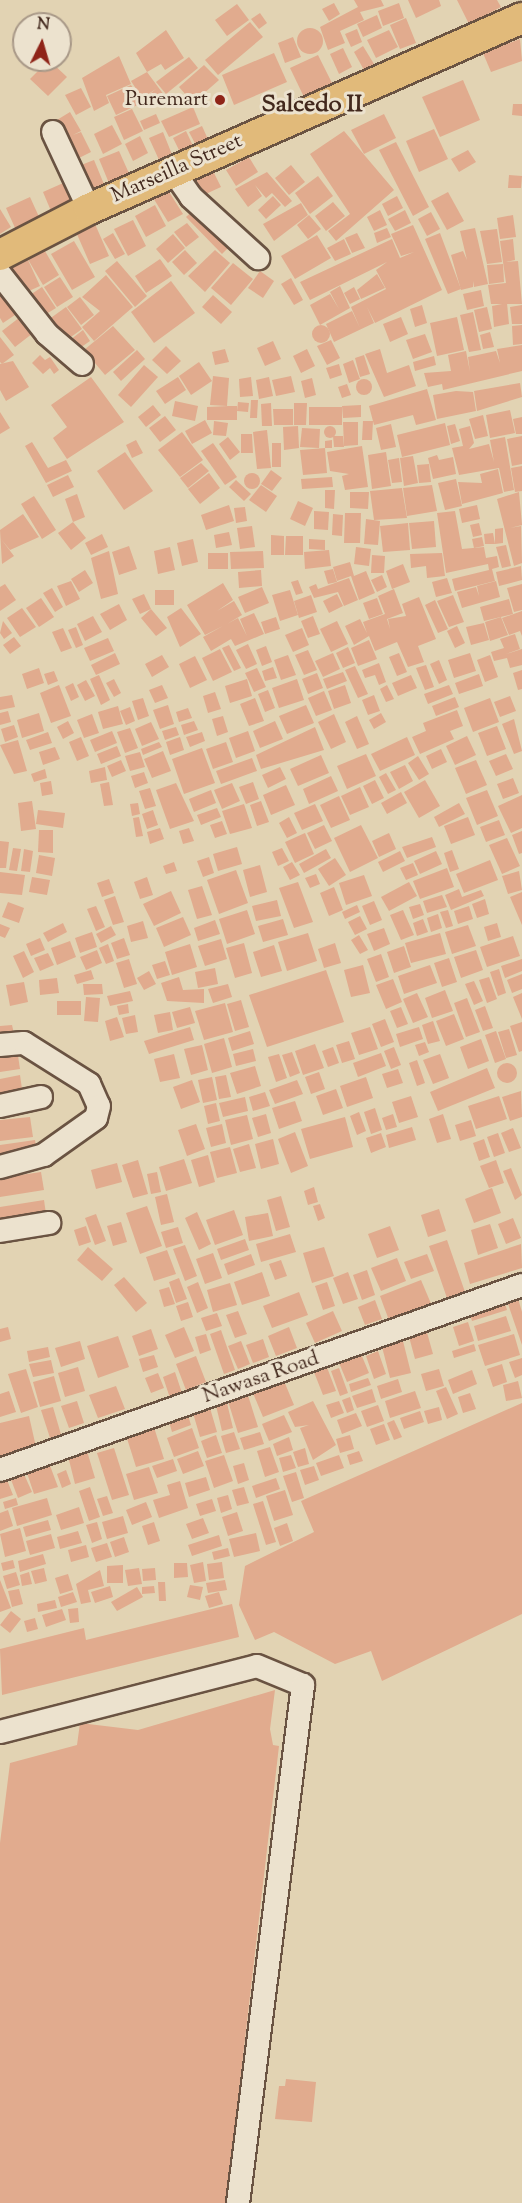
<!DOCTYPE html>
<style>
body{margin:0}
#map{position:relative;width:522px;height:2203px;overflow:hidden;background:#e2d3b3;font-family:"Sorts Mill Goudy",serif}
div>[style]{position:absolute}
.building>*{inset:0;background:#e1ab8e}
.round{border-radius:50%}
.roads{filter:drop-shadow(2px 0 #6a5342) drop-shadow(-2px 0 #6a5342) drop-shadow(0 2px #6a5342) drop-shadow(0 -2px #6a5342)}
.minor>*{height:22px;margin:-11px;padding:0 11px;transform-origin:11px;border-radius:11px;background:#ece2ce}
.major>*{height:30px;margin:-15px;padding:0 15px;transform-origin:15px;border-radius:15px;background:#e1ba7a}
.dots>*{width:16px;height:16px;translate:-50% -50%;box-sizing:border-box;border:3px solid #ece2ce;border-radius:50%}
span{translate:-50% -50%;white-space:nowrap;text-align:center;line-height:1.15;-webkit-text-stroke:6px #ece2ce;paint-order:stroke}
.poi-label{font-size:21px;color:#42281d}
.right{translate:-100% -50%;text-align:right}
.street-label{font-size:21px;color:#42281d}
.quarter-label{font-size:24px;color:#42281d;font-weight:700}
.north{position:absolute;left:12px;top:12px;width:60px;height:60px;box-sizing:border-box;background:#ece2ce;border:2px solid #a89887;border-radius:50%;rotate:5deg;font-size:16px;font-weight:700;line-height:24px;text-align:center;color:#42281d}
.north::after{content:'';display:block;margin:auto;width:21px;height:27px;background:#8f2418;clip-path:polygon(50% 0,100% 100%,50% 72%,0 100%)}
</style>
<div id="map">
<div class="building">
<i style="clip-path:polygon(354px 0,381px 0,384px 6px,360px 12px,364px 20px,340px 31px,345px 43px,328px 50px,320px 27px,358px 7px)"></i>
<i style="clip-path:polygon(408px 0,439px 0,441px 6px,416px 18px)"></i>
<i style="clip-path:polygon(457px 0,497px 0,501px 7px,469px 24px)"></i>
<i style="clip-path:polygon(334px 3px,340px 14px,329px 21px,322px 9px)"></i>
<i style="clip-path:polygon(399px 3px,404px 18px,383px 26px,378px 11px)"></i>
<i style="clip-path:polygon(237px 4px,249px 20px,227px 36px,215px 20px)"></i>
<i style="clip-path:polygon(260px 13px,267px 23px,259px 29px,251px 19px)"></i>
<i style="clip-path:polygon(377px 15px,382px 28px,363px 37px,357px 24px)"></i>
<i style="clip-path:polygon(406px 18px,416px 43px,400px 49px,390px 25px)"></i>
<i style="clip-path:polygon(250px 22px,263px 37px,218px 75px,205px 60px)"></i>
<i class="round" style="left:297px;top:28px;width:26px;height:26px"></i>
<i style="clip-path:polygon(357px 29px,362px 42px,351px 47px,345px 34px)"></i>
<i style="clip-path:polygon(166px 30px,184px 58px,165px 70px,161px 64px,147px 72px,136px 53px)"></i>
<i style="clip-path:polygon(389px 30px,398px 47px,376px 58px,367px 40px)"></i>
<i style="clip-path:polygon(293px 37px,301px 57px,285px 63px,278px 43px)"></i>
<i style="clip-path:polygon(520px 39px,522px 61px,491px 72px,483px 53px)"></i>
<i style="clip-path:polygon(363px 46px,374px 64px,364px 70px,354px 52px)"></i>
<i style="clip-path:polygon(343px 48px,352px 67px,339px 74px,330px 54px)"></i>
<i style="clip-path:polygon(274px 53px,287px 82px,234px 105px,222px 75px)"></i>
<i style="clip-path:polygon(318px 55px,332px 83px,304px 97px,290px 68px)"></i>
<i style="clip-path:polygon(119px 56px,131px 84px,106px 95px,109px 103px,94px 111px,82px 78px)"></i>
<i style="clip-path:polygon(189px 57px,198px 68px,166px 94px,156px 82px)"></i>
<i style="clip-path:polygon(49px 60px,67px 77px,48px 96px,30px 79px)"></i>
<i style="clip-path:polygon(204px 65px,219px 80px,193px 103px,179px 87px)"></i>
<i style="clip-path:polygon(147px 72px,164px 95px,148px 106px,143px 99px,156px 89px,142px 98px,131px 81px)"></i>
<i style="clip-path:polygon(463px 80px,480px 120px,440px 137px,422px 97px)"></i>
<i style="clip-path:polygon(131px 85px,142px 103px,116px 115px,107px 96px)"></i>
<i style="clip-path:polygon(81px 88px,91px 107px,76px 115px,65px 95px)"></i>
<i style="clip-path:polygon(513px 104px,522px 104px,522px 116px,512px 115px)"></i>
<i style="clip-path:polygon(193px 107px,200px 124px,169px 137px,161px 121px)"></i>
<i style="clip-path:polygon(132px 109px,143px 131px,124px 140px,114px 117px)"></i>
<i style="clip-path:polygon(70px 112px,81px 131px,73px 135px,81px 132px,91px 152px,73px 161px,52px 123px)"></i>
<i style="clip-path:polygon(156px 114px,160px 123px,144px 130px,140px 121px)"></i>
<i style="clip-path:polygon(384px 114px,396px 138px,364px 154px,351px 130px)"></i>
<i style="clip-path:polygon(112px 125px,122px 144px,103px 154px,94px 134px)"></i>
<i style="clip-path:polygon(202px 126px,211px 146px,199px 151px,189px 132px)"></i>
<i style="clip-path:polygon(434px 129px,448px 159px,419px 172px,406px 141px)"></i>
<i style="clip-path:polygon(186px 131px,194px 148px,181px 154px,173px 138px)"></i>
<i style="clip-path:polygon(344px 131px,394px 190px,336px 241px,328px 231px,350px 214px,310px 154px)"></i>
<i style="clip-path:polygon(163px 132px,173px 157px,160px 162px,149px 138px)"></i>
<i style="clip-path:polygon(140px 136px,148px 153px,133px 161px,125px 144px)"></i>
<i style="clip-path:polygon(396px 142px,429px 207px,413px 216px,379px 150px)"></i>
<i style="clip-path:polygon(468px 150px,476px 162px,459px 172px,451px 159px)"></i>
<i style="clip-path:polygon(119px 151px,132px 180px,111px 188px,99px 159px)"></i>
<i style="clip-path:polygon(249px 157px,258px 172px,236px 186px,226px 170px)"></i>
<i style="clip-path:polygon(94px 160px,106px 189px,87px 197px,76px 167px)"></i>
<i style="clip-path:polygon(291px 165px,305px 182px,289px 195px,275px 178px)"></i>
<i style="clip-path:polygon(213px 171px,221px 187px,197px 198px,190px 182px)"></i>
<i style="clip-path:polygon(267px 172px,292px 201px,285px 207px,272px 193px,266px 198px,255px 185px,262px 196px,248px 207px,235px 189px)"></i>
<i style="clip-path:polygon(509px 175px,522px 176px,521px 188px,508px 188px)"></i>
<i style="clip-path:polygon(318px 176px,333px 196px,310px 214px,295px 193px)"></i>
<i style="clip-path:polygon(70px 180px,78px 200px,51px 211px,43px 192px)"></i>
<i style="clip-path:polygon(166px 187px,183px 214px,168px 222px,152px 196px)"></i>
<i style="clip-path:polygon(448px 192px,464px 221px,447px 230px,431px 201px)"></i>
<i style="clip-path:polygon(273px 196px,281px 205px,266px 219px,258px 210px)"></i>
<i style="clip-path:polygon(397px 196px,403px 208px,388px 216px,382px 204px)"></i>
<i style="clip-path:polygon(30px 197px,40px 219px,16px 230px,6px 208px)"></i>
<i style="clip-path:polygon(333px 202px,345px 216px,326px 231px,315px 216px)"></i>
<i style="clip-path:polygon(301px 203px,308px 215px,274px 241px,263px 224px)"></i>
<i style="clip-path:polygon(155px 205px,166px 226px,146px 237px,135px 216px)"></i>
<i style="clip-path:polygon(196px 208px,232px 244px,222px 254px,186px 217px)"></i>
<i style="clip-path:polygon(0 209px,11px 227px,0 234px)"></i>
<i style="clip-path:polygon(380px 210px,387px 225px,374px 231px,367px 217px)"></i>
<i style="clip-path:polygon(405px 210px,411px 223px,395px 231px,388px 219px)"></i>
<i style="clip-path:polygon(431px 212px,440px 229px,427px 236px,418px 219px)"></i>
<i style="clip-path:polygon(309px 215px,321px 229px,308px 239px,297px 225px)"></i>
<i style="clip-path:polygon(513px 215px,516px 237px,500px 239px,497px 218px)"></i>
<i style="clip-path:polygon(133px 220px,146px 246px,128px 256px,114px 229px)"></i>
<i style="clip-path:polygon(187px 223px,199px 237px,186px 247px,174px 232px)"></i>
<i style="clip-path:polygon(95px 224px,109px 256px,90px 264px,76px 232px)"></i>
<i style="clip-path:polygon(413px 225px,442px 290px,375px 323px,367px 307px,374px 323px,334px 342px,326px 324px,352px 311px,360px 328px,351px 307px,386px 289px,376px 270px,387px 262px,310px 300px,300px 282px,392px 239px,400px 258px,414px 252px,401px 256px,391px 234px)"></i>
<i style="clip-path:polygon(387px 228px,391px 237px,377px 243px,374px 233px)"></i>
<i style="clip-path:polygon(475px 228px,488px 284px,474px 287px,473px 281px,473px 287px,461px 290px,451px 255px,463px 251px,467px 260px,460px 231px)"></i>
<i style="clip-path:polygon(497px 229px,502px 262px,487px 264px,480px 231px)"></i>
<i style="clip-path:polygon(113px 233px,125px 254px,115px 259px,103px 239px)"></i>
<i style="clip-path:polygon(357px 233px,365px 248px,352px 253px,345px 238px)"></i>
<i style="clip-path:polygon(440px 233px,461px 289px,448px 294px,425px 239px)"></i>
<i style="clip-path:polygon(173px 234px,185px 248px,168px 263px,156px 249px)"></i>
<i style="clip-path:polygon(317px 235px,331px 258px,295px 279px,281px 256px)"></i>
<i style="clip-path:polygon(344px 239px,351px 254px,335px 261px,327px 248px)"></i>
<i style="clip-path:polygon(513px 239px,515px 260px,506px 262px,518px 261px,522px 304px,491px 304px,488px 285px,506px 283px,500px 241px)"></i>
<i style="clip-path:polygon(74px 241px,95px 277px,72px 290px,51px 254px)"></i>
<i style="clip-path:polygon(42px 246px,59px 275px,43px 285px,26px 256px)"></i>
<i style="clip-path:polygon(185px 250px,197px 263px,184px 275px,172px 262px)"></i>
<i style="clip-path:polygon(215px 250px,230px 263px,205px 292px,188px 276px)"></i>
<i style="clip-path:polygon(160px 259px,172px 276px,146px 293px,135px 276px)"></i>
<i style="clip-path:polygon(28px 260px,40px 286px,20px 295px,8px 269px)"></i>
<i style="clip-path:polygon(117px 261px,147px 296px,135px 307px,105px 271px)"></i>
<i style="clip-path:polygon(233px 263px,253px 279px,231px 305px,211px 288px)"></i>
<i style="clip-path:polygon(503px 264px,504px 282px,489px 284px,487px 265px)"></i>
<i style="clip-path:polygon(260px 271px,274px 281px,263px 298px,248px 288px)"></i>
<i style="clip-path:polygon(377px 274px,385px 288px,361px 299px,357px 290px)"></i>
<i style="clip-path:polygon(106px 275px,133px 307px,94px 341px,82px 327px,100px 311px,82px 297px)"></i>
<i style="clip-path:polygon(60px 277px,73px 297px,57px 307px,44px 287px)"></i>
<i style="clip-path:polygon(291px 278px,303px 300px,294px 305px,281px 284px)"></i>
<i style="clip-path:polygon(171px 281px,195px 313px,154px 343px,131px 312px)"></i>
<i style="clip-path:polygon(340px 286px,350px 308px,320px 325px,310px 305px,330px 294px,339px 309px,330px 292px)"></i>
<i style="clip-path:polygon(42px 287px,56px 308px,43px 316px,30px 295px)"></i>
<i style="clip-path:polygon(354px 287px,360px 299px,350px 304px,344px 293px)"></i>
<i style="clip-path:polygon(0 288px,18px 313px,3px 323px,0 318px)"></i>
<i style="clip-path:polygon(481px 290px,484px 306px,467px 310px,463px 294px)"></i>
<i style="clip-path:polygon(213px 295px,232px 312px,221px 324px,202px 307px)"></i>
<i style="clip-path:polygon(80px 297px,94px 315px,81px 325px,67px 307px)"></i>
<i style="clip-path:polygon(507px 303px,509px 324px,494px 327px,492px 306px)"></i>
<i style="clip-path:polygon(422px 305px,427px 323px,415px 327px,410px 309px)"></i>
<i style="clip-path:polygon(522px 305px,522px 324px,512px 324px,510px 307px)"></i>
<i style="clip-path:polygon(66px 307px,82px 329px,64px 342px,48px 320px)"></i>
<i style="clip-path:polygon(487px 307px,492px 329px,479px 332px,474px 310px)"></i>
<i style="clip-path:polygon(473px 312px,481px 350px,469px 352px,460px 315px)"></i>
<i style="clip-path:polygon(24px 314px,37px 330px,15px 347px,2px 331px)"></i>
<i style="clip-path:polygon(401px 317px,408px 334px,390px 342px,383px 324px)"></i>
<i style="clip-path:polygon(457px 317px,464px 350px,437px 356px,430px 323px)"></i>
<i style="clip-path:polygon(522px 325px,522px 344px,513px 345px,512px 326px)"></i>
<i class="round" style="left:312px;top:325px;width:18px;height:18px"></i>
<i style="clip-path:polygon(113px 326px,135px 350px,105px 375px,84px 350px)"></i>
<i style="clip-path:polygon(83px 330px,90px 341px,77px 350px,70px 340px)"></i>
<i style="clip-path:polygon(490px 332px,494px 347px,483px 349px,480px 335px)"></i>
<i style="clip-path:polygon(425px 334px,432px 352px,413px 359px,406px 340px)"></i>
<i style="clip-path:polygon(0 337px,14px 355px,2px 364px,0 362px)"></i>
<i style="clip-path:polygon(331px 340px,340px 358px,327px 365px,317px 346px)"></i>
<i style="clip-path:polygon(273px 341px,281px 359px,265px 366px,257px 348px)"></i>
<i style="clip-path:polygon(522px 345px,522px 371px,443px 390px,442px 384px,428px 387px,424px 373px,451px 371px,448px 355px,466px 351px,470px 372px,468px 357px,496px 351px,500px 363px,497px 349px)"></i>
<i style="clip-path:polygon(166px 346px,181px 361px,167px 374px,152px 360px)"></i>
<i style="clip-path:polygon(225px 349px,229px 362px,215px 365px,212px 352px)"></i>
<i style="clip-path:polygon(307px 349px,315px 366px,301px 373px,293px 356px)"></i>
<i style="clip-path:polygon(380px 349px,387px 373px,409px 365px,416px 386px,384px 397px,365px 354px)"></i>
<i style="clip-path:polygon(137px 350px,145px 359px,121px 381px,113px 372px)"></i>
<i style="clip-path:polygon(40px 355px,45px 360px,50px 357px,59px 370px,54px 374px,50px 368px,43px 374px,32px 363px)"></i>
<i style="clip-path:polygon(364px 355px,370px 374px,360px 377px,355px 358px)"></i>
<i style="clip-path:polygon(434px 356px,436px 365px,415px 371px,413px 362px)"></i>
<i style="clip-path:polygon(353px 360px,360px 379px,349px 383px,343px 364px)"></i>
<i style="clip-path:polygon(13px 361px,29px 387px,6px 401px,0 390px,0 364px)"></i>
<i style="clip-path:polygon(199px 362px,212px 381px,191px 395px,179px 376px)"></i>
<i style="clip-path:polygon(339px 364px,342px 375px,330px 379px,326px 368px)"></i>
<i style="clip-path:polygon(144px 365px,158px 377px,131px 407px,118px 395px)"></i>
<i style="clip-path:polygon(213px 376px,229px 378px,227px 406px,210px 405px)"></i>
<i style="clip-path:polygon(291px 376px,295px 392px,276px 396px,272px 380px)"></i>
<i style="clip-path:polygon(91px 377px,124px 422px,67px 459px,53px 438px,67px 427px,51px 405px)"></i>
<i style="clip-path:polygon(178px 377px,186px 390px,165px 404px,156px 391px)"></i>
<i style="clip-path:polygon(251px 377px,253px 396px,240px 397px,239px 379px)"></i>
<i style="clip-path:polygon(269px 377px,273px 396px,259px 399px,256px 380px)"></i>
<i style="clip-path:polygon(312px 378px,316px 395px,305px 398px,301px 381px)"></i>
<i class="round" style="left:356px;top:379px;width:16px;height:16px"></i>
<i style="clip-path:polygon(520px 383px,522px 397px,477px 411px,474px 391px)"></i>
<i style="clip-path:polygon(347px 384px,351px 395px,342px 398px,338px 387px)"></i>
<i style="clip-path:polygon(427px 389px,436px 420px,416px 425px,413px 415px,374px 425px,369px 406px)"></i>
<i style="clip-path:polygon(456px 391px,473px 392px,476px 411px,437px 419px,433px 395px)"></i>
<i style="clip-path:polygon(251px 400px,258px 400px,257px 418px,250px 418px)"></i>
<i style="clip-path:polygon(175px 401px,198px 406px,195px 421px,172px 416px)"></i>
<i style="clip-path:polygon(238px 402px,249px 403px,248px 412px,237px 411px)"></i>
<i style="clip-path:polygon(271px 403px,272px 426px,262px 426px,261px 404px)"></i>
<i style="clip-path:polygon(294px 403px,307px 403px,306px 425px,294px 425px)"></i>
<i style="clip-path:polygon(153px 405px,161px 415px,146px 427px,138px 417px)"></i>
<i style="clip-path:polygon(361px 405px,361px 417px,343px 418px,342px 406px)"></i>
<i style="clip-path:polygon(229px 406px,237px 406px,237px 420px,207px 420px,207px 407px)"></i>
<i style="clip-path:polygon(309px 407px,342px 407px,342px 425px,309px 425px)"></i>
<i style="clip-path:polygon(273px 409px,293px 409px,293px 425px,274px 425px)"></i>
<i style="clip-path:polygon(510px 410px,515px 433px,490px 438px,486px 415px)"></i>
<i style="clip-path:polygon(0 412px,10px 428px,0 434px)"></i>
<i style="clip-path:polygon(483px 415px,488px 436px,475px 439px,469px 419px)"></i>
<i style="clip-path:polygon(165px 416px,176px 430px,160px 442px,149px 428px)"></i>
<i style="clip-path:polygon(522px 417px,522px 434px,516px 434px,513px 419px)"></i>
<i style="clip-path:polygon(205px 420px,212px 433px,192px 444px,185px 431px)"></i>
<i style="clip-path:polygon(214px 421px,228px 423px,226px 436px,213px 435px)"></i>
<i style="clip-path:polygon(363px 421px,373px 421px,372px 440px,362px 440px)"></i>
<i style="clip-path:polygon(343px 422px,358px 422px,358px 445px,344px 446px)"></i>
<i style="clip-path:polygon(445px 423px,450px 445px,402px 457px,397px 435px)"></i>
<i style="clip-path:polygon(391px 424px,396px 447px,381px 450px,376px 428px)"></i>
<i style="clip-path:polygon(455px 424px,460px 441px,451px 444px,447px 426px)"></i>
<i class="round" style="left:324px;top:426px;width:12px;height:12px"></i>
<i style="clip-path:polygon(298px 426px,299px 448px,284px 450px,283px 427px)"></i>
<i style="clip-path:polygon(470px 426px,474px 443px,469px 449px,489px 444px,494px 462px,490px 440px,505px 437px,514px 490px,504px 492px,499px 468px,459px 475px,452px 448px,463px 446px,459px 429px)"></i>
<i style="clip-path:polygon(302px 428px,320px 429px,319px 448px,300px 447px)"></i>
<i style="clip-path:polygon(267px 430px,271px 468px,257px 469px,253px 432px)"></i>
<i style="clip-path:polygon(182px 432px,203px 460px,180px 477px,158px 450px)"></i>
<i style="clip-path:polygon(241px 434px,252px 434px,253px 453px,241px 453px)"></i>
<i style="clip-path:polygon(333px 436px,343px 436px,344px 447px,334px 447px)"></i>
<i style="clip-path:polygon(522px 436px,522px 464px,512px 466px,507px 439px)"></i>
<i style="clip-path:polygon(228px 437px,240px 452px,230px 460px,219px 444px)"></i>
<i style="clip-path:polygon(136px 440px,143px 453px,132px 458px,126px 445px)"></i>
<i style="clip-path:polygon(332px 440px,332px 448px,325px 448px,327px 473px,303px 475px,300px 450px,325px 448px,325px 441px)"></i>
<i style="clip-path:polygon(32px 442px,48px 468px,66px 460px,72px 471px,46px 483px,25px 446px)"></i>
<i style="clip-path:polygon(213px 443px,237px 477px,225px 485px,201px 451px)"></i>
<i style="clip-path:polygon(272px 443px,281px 443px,281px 467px,272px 467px)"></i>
<i style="clip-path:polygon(362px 446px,368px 487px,345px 490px,342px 476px,349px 474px,330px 471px,327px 452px)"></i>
<i style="clip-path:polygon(125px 452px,153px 491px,124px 510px,97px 471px)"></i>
<i style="clip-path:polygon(386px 452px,391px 486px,372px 489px,368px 455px)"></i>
<i style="clip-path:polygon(437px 455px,439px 460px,453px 457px,456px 474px,433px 479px,428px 458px)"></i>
<i style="clip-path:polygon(413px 456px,418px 483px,404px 486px,400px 458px)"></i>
<i style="clip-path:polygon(399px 458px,402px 482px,392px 483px,388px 460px)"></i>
<i style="clip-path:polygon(201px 463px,209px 471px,188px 488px,180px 478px)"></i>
<i style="clip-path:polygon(429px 464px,431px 482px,419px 483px,417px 465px)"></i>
<i style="clip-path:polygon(522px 466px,522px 491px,515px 492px,511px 468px)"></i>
<i style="clip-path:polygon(498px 469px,503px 493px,462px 504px,458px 482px,482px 483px,480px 474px)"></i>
<i style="clip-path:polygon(271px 470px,282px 478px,272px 491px,261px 484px)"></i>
<i style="clip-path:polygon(209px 473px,220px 488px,200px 504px,188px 489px)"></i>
<i class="round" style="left:244px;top:473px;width:16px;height:16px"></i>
<i style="clip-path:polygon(68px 475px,74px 487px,53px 497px,47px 485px)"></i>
<i style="clip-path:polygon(332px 477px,333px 487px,302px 489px,301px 479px)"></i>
<i style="clip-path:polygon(456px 479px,462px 506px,445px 510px,438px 483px)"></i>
<i style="clip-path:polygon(236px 480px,251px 494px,244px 501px,229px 487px)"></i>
<i style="clip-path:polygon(261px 485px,277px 496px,266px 512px,249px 500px)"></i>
<i style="clip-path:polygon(432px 485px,437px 511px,407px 516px,403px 488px)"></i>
<i style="clip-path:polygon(402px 488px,407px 518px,374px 520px,370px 491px)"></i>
<i style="clip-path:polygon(325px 490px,335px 490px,334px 509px,325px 508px)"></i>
<i style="clip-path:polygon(350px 492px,369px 492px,368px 509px,350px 508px)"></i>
<i style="clip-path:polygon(519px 492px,522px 525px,510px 528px,521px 526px,522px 563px,514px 566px,497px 499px)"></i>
<i style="clip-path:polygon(77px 494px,85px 517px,73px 522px,65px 499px)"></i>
<i style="clip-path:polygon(34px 496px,56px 530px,42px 539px,21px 504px)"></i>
<i style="clip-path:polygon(298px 501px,313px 508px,305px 526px,290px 519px)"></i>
<i style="clip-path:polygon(229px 505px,234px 521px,206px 530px,201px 515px)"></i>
<i style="clip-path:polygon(477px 505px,480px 519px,462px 523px,459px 509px)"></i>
<i style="clip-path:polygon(245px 507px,247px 521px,236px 523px,234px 508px)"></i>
<i style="clip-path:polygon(314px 511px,329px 512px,328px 530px,314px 529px)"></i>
<i style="clip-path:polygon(455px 511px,462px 549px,484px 547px,486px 558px,497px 556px,499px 567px,492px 569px,495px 581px,455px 591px,452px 579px,489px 570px,488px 564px,446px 573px,437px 513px)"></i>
<i style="clip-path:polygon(345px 513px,361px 513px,360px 543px,344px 543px)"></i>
<i style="clip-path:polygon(23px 514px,39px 537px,10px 550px,1px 539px,14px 556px,2px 564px,0 530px)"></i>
<i style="clip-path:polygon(333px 514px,343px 515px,342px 536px,332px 535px)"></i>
<i style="clip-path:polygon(366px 519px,380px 521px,378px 545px,364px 544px)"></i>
<i style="clip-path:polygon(434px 521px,436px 547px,412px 549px,409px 523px)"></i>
<i style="clip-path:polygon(73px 522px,86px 538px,71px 550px,58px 533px)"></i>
<i style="clip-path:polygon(408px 523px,410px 550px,383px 552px,380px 526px)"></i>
<i style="clip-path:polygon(479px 523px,482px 535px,473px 537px,470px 525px)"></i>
<i style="clip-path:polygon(252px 526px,255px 547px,240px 549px,237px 528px)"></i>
<i style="clip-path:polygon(503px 528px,503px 543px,495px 544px,495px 529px)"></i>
<i style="clip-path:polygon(229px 532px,232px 545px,216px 548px,214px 535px)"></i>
<i style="clip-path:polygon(493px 533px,495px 544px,485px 544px,484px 534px)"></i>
<i style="clip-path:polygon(102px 534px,108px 547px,91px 555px,85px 543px)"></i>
<i style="clip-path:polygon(271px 535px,284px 536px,284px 555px,271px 555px)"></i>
<i style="clip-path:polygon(286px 536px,303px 536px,303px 555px,285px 555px)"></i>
<i style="clip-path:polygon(482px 537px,484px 546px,474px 548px,472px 539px)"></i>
<i style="clip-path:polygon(193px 539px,198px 562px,182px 566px,177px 543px)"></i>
<i style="clip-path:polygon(309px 539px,325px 540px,325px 550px,309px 549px)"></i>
<i style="clip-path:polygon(506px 545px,511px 566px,502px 568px,496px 547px)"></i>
<i style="clip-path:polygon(129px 546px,137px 569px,119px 575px,112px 552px)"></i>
<i style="clip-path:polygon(170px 547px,175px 570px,158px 574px,154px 551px)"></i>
<i style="clip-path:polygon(356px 547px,371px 549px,369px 566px,354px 564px)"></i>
<i style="clip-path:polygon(329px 550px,331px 566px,305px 569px,304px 552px)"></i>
<i style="clip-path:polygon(109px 551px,118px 594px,101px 599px,91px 558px)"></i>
<i style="clip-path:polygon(263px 551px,264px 568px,231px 569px,230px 552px)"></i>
<i style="clip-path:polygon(208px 553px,228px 553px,228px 569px,208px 569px)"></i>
<i style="clip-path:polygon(442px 553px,445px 576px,427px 578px,426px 566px,411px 568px,410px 554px)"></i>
<i style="clip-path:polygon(372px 555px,385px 556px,384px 573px,371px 573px)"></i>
<i style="clip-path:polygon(350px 562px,354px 576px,366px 571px,375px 593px,359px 600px,351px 576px,337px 581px,333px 567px)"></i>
<i style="clip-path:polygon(403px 564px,410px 582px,392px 589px,386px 571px)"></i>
<i style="clip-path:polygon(521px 566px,522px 580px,499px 586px,496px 572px)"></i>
<i style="clip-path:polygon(333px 569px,337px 582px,328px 584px,324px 571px)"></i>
<i style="clip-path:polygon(85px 570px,93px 583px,79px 592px,71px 579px)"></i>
<i style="clip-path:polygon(261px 570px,262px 586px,239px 588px,238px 572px)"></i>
<i style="clip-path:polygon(382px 575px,387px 587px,377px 592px,371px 580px)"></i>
<i style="clip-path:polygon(349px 578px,358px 600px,344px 606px,338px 592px,314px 598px,309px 587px,316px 584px,318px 589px)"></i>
<i style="clip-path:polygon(447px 578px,452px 593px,436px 597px,432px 582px)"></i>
<i style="clip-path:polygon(298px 580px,303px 593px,296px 595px,291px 582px)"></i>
<i style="clip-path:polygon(71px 581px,80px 599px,66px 606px,57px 586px)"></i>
<i style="clip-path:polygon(496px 581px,500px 597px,462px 608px,457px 592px,476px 587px,479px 596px,477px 586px)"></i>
<i style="clip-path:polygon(223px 583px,233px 600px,217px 611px,234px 601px,242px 615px,227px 624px,238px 618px,247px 636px,240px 619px,254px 613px,264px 634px,235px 646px,231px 639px,211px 651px,203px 637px,223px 626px,205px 635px,187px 605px)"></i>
<i style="clip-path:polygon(5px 584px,16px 600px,0 611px,0 587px)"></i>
<i style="clip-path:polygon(522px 584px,522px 610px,514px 612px,507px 588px)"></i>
<i style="clip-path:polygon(262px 587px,269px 603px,245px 613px,238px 597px)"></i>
<i style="clip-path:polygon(52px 588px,63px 607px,55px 612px,43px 593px)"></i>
<i style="clip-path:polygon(394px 589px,403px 613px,387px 619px,390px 629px,388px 619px,406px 616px,402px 604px,419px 597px,436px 639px,418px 646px,424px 662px,408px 667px,397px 642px,375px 651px,369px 636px,354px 645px,345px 626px,360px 619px,367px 633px,363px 622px,385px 614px,378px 596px)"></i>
<i style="clip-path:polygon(155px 590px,174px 590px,174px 605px,155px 605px)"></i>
<i style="clip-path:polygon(290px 590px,298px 615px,280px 621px,272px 595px)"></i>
<i style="clip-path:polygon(144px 594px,151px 609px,140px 614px,132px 599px)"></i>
<i style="clip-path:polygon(337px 594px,343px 606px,329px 613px,323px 601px)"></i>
<i style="clip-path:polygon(311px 595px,317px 612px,299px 618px,294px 601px)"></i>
<i style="clip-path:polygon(453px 595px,464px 622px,449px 627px,437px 601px)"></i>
<i style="clip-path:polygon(41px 598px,54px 617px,39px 627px,26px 608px)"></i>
<i style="clip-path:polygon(377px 598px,383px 614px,369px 619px,363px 603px)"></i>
<i style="clip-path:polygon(509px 599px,513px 614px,484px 621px,480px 607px)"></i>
<i style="clip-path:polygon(435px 600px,448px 629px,438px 633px,425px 605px)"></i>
<i style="clip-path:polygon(119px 604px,127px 620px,110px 630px,100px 614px)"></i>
<i style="clip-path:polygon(22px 608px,36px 627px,20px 637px,7px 618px)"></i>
<i style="clip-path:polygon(181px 608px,201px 634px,180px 647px,167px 617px)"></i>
<i style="clip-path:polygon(151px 609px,167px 628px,156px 636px,141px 618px)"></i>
<i style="clip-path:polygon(522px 611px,522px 636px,520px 631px,509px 635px,502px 618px)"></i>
<i style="clip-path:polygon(93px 616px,102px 632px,85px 641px,77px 624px)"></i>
<i style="clip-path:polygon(313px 616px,320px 634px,308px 638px,301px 621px)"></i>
<i style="clip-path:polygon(276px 617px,280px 629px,265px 634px,261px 622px)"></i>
<i style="clip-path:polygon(501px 617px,508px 635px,490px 641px,485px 622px)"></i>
<i style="clip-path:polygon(3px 621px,12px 633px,4px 639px,0 633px)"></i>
<i style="clip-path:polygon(337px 621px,348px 644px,331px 652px,320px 629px)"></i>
<i style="clip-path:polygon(484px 623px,489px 640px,471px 645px,466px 627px)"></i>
<i style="clip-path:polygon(457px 626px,465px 643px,455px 648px,447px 631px)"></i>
<i style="clip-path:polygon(76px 627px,83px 645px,76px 648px,68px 630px)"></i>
<i style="clip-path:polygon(63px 628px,72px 648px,61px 652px,52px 632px)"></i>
<i style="clip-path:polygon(302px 628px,309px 645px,293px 652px,285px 635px)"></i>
<i style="clip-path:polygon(515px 634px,520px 649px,506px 654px,522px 649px,522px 665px,510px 668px,507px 658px,494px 661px,491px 652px,504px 648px,500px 639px)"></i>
<i style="clip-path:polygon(14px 637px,21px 646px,10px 654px,3px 645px)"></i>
<i style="clip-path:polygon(108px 638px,114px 651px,90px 661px,84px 648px)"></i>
<i style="clip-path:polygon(369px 640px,377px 659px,358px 666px,351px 648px)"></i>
<i style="clip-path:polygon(248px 644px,257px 664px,246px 669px,236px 650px)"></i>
<i style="clip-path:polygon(229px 645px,241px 668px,234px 671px,222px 648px)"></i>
<i style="clip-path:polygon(266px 646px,272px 662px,262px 666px,256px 650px)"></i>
<i style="clip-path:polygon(348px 647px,355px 663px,343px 668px,336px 653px)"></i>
<i style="clip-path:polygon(220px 649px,232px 672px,213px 681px,202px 658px)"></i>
<i style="clip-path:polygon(308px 650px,317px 670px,304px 675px,295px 655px)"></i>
<i style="clip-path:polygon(115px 653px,120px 664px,96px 675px,91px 665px)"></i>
<i style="clip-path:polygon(333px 653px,340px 669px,323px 677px,315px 661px)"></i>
<i style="clip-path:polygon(399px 653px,407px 672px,397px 676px,389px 657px)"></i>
<i style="clip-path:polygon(470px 653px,476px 671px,454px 678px,448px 660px)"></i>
<i style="clip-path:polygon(162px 655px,169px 667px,152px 677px,145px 664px)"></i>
<i style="clip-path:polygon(288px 655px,296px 675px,281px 680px,274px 660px)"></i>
<i style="clip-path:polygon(490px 655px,498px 677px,485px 682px,477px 660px)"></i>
<i style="clip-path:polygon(195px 656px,207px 680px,190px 688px,179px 664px)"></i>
<i style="clip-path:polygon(439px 660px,447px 680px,439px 684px,430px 664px)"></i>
<i style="clip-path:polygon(379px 663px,386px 682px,379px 685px,375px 675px,365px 678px,362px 670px)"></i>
<i style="clip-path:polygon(426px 665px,434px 687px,425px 690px,416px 668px)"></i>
<i style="clip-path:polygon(355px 666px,368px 694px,358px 698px,345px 670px)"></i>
<i style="clip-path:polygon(273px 667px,277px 678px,265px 681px,262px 671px)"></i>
<i style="clip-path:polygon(39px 668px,44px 683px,27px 689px,22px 674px)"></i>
<i style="clip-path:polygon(257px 668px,266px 687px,254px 692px,245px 673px)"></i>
<i style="clip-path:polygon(522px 670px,522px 689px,518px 690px,513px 673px)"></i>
<i style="clip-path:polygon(54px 671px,58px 681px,48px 685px,44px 674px)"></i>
<i style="clip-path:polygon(343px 672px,347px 681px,327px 689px,323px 679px)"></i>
<i style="clip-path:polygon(317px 673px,323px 688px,308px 694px,302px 679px)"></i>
<i style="clip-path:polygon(479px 674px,483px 686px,459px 694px,455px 683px)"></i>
<i style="clip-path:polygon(99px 675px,110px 700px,101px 705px,90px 679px)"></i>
<i style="clip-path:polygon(411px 675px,417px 688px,398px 696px,392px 683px)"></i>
<i style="clip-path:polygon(114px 679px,121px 693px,114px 697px,106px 683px)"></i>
<i style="clip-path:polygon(247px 679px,252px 696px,230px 703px,225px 686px)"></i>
<i style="clip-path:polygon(297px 679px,304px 700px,279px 708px,272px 688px)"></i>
<i style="clip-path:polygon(86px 680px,95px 696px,85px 701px,77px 685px)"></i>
<i style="clip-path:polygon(73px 683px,79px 697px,71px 701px,65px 687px)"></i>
<i style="clip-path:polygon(59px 685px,71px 716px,51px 723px,40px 693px)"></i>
<i style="clip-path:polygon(162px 685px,168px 698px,155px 703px,149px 690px)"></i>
<i style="clip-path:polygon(345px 685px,351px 703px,334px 709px,328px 691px)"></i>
<i style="clip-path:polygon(387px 685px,394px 699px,386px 702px,380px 689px)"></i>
<i style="clip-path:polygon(449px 685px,453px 694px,428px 704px,424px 694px)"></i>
<i style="clip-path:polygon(268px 690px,275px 708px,265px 712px,258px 694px)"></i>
<i style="clip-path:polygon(324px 691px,332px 710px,316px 716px,308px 698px)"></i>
<i style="clip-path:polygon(215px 692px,221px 709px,208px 713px,203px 696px)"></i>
<i style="clip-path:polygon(12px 695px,15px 707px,0 710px,0 697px)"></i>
<i style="clip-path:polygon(374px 695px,380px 711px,368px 715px,362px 700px)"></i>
<i style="clip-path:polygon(510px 696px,516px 711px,500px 717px,494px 702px)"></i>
<i style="clip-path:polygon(455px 697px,459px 707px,436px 716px,432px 706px)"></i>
<i style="clip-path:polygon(143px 698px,149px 716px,138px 720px,132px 701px)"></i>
<i style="clip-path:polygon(255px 698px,264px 721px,249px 726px,240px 704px)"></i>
<i style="clip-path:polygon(490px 698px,499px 722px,473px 732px,464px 708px)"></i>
<i style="clip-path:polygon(168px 705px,174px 724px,160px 729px,153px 710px)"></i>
<i style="clip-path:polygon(306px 705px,314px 723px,287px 734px,279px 716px)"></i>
<i style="clip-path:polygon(118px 706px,123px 724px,103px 729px,98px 712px)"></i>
<i style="clip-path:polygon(130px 707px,135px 721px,126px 725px,120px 711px)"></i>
<i style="clip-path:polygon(188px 708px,192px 718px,179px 722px,176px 712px)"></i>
<i style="clip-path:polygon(457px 710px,463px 726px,450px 731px,454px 739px,420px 754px,412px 737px,426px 731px,423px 723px)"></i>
<i style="clip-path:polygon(8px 711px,11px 722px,0 725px,0 713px)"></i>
<i style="clip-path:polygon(39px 713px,44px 731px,22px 738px,17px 720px)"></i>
<i style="clip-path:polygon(381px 713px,386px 722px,374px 729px,369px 720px)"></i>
<i style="clip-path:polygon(92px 714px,99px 733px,84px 738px,77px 720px)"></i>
<i style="clip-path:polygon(334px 714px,346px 742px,331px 749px,318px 722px)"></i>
<i style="clip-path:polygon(223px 716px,228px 732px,217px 736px,212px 719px)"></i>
<i style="clip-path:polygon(357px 716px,369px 744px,357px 749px,345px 722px)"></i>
<i style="clip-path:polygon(514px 719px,522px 751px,514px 754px,502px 724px)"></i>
<i style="clip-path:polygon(68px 721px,74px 733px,63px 739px,57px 727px)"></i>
<i style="clip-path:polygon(194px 721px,198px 730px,184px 735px,181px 725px)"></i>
<i style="clip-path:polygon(275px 721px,283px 739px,260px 748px,253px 731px)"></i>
<i style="clip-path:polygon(151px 722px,159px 739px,142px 746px,135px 729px)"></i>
<i style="clip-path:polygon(14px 725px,18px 737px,5px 742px,1px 729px)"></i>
<i style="clip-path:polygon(497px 726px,506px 749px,487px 756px,478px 733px)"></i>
<i style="clip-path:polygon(176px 727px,179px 735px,165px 740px,162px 731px)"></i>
<i style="clip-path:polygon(315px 727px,324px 750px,261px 769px,256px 755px)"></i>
<i style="clip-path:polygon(130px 728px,138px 748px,125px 753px,117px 732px)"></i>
<i style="clip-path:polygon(112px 731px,117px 743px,95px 752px,90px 740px)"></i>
<i style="clip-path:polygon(248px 731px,255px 751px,236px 758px,229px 738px)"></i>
<i style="clip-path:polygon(48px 732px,52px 743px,30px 750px,26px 740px)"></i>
<i style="clip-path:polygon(202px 732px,205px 741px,190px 747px,186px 737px)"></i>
<i style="clip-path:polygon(467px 736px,476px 755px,455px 765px,446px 746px)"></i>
<i style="clip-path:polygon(81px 737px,89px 756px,77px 761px,69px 742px)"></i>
<i style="clip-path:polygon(180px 737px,184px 750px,170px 755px,166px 742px)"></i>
<i style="clip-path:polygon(407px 737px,415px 755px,380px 771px,371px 754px)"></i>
<i style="clip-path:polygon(18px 740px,27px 771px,14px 774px,0 745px)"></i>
<i style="clip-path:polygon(159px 742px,162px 747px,143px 755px,141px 749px)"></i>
<i style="clip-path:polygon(226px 742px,233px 762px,213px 769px,206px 749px)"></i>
<i style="clip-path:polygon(117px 746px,121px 756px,101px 764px,97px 754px)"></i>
<i style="clip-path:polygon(55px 747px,60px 759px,43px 765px,39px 752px)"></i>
<i style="clip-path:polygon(202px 748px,215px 783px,184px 794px,172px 759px)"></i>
<i style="clip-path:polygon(441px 749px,447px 762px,432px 769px,426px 756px)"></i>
<i style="clip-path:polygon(163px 751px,171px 771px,152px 778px,144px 759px)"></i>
<i style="clip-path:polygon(140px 752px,145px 767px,130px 771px,125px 756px)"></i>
<i style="clip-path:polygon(366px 754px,376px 776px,347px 789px,337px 766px)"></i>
<i style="clip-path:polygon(506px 754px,513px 769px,496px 776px,489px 761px)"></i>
<i style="clip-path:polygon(321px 755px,329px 773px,298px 786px,290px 769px)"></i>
<i style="clip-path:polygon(418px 756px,429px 774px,419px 780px,408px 763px)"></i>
<i style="clip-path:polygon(252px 758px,257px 771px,221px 784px,216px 771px)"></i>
<i style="clip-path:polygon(121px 760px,126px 771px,112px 777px,107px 766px)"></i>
<i style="clip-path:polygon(476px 760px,487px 785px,466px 794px,455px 768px)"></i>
<i style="clip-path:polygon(405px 765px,413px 781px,399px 789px,390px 772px)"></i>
<i style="clip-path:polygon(105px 767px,107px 780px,91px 783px,89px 771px)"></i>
<i style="clip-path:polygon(280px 767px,286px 779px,268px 788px,262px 775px)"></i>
<i style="clip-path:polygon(45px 769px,47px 778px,34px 782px,31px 774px)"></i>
<i style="clip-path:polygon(144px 772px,148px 783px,135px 788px,131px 776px)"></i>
<i style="clip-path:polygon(386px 773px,396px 790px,388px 794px,379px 777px)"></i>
<i style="clip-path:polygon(331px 776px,338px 791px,309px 804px,303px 789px)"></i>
<i style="clip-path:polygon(513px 778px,519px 793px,503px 799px,497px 784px)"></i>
<i style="clip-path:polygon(375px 780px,384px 798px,372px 804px,363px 786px)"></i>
<i style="clip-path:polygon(425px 780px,440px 806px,419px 818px,404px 792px)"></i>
<i style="clip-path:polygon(51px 781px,53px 794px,42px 796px,40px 783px)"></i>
<i style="clip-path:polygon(109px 782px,113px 805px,104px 806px,100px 784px)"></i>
<i style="clip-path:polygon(253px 782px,259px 799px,246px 804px,239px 787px)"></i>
<i style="clip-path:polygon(176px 783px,194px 821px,170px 829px,156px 790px)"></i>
<i style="clip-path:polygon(232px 783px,240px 801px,222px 809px,214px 790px)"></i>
<i style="clip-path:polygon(286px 785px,295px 805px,271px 815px,263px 795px)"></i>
<i style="clip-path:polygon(360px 787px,369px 807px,350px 815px,341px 796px)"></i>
<i style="clip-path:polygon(150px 788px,156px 806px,145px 809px,139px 791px)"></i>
<i style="clip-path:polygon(211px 790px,216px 803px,194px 812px,189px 799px)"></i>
<i style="clip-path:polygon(487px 790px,498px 816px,477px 825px,466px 798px)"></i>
<i style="clip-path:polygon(401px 792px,407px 803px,387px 814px,381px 803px)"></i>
<i style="clip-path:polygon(522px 795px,522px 828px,511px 833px,498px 806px)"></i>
<i style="clip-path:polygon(339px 796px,350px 820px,331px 828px,320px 805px)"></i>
<i style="clip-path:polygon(32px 801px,36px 829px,21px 831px,18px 803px)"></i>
<i style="clip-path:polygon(261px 801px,269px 822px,257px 826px,250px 805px)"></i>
<i style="clip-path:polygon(138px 803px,140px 814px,132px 816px,130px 804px)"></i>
<i style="clip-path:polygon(459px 803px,465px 814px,439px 827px,434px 817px)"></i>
<i style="clip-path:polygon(244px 804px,252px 828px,230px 834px,222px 811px)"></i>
<i style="clip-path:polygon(315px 804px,323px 821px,302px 830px,294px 813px)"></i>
<i style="clip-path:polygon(217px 808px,221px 817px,201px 825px,197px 815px)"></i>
<i style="clip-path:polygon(38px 810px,65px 813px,63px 828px,36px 824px)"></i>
<i style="clip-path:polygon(153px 810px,158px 825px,147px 829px,142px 814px)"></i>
<i style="clip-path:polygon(139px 817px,143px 836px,136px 837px,133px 818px)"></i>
<i style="clip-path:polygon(289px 817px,297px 833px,287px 838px,279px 823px)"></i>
<i style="clip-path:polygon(468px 817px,475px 835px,451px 844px,444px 826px)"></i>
<i style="clip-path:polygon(499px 820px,505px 835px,486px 842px,480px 827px)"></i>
<i style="clip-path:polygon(222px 821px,227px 834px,215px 838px,210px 825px)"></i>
<i style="clip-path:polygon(324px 825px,332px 841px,315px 849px,307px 833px)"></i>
<i style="clip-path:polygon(361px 825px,378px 858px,350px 872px,334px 838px)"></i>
<i style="clip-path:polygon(160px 828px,164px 839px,150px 844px,147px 832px)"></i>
<i style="clip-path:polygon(189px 828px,194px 841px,183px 844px,179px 831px)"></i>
<i style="clip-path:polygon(39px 830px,53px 830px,53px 853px,38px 852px)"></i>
<i style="clip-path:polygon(522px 831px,522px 853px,519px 854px,512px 835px)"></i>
<i style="clip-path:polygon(305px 833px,314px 854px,295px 863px,285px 842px)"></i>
<i style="clip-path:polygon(389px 833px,396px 849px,379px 857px,372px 841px)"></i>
<i style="clip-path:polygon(432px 837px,436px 847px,407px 858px,402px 847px)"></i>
<i style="clip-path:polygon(507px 838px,520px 866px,502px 874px,489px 845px)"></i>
<i style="clip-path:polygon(0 841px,9px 842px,6px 868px,0 868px)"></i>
<i style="clip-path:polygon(237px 847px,242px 864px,218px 871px,213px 854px)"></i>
<i style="clip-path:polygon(13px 848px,21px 849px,17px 871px,9px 870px)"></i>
<i style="clip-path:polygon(282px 848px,289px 861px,278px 866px,272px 852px)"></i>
<i style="clip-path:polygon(24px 849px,33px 851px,30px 872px,21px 871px)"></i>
<i style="clip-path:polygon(326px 849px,331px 858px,304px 873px,299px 864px)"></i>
<i style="clip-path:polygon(452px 850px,459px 869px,450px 872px,444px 853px)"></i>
<i style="clip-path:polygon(400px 851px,405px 861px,383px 872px,378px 862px)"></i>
<i style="clip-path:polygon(436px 851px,442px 864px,420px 874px,414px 861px)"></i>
<i style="clip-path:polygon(39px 855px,55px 858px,52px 876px,36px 873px)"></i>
<i style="clip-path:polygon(209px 857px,214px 873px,203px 877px,197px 861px)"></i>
<i style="clip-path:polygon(335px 858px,346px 875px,329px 886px,318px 869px)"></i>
<i style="clip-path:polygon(490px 860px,498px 880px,464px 893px,456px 874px)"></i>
<i style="clip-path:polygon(174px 862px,177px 871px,166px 874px,163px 866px)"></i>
<i style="clip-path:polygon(292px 862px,300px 875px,290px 880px,283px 867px)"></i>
<i style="clip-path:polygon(413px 863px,418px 875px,406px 880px,400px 868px)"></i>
<i style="clip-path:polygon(260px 865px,267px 892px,250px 897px,243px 870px)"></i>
<i style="clip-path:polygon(447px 868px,454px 887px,420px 899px,413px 881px)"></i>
<i style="clip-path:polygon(236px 870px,248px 903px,219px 914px,207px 880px)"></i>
<i style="clip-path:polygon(519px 871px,522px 890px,508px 894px,502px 876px)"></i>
<i style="clip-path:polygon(0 872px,25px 875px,22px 895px,0 893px)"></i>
<i style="clip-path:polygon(316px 874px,320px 884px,310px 888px,305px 878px)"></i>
<i style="clip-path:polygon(364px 875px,372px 896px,346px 905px,339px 883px)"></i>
<i style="clip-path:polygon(32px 877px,50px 880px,47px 895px,29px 892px)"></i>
<i style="clip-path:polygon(147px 877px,153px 895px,140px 899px,134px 882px)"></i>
<i style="clip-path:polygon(109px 879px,114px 893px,102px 897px,97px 883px)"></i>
<i style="clip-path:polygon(298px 882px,313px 922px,294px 928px,279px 888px)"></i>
<i style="clip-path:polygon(409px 882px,417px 896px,389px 911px,381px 897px)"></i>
<i style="clip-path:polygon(202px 886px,212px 915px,197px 919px,188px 890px)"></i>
<i style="clip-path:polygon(334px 887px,343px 910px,329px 916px,320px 893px)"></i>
<i style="clip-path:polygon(459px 889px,462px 897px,481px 890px,484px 896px,451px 910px,445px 895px)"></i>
<i style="clip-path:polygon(171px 891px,181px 913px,154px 926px,143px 904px)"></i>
<i style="clip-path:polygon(522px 892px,522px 925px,510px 897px)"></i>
<i style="clip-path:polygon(442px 895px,447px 907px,427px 913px,423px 901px)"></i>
<i style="clip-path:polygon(115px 896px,124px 922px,113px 925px,104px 900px)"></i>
<i style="clip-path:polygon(485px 899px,489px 914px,477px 918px,472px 904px)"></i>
<i style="clip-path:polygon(277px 900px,281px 916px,256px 921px,252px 906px)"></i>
<i style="clip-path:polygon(374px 901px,382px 920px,370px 925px,362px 906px)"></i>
<i style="clip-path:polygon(8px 902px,24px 908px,19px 923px,2px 917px)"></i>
<i style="clip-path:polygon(420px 904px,424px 915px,413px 919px,409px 907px)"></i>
<i style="clip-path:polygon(357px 905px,360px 912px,345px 919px,342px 912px)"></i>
<i style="clip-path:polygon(96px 906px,105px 927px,96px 931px,87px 909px)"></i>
<i style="clip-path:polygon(469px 906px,473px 919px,458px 924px,454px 911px)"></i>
<i style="clip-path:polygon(247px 910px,255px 934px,227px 944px,219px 919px)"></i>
<i style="clip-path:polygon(403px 910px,414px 935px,401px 940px,390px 915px)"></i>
<i style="clip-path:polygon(448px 910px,453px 926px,446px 928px,440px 912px)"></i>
<i style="clip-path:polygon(438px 914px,442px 928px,431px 932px,427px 918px)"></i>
<i style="clip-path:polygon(360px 916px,367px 929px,355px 935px,348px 922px)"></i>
<i style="clip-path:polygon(183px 917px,191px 935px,164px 947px,156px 928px)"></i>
<i style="clip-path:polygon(283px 919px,288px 935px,263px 942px,258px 926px)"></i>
<i style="clip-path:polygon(423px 919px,428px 932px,417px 936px,413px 923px)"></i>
<i style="clip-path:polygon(215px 920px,220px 934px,198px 941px,194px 928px)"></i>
<i style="clip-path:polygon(143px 921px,148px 938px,131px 942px,127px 926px)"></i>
<i style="clip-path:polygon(63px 923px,67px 932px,48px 942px,43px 933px)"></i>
<i style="clip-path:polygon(497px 923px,501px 937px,488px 941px,484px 927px)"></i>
<i style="clip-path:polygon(0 924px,10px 928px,5px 938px,0 936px)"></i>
<i style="clip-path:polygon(468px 925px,476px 946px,452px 954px,445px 932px)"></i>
<i style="clip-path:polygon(111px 926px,116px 935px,101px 943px,96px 934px)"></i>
<i style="clip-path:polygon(384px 928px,390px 944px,374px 951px,367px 934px)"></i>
<i style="clip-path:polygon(92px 932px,97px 947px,80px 953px,75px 938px)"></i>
<i style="clip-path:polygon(308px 933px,317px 961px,287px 971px,278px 942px)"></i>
<i style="clip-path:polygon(440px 933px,446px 954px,411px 963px,405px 943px)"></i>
<i style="clip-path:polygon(359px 935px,368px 950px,360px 954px,351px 940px)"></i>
<i style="clip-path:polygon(513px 936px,520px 956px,487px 967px,480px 947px)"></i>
<i style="clip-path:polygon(40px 938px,45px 950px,31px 956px,26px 944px)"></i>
<i style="clip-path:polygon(124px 938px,130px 955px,117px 959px,111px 943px)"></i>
<i style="clip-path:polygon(221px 939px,227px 959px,205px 966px,198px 946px)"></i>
<i style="clip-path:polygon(70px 941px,76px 957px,57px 965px,51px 948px)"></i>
<i style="clip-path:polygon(244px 943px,252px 973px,235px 978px,226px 948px)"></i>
<i style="clip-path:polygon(335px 943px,341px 963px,324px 968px,318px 949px)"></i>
<i style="clip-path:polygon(108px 944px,114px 961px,106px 964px,99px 948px)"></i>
<i style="clip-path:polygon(190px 944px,197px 967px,172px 975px,165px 952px)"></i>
<i style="clip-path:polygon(274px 945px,282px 971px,261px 977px,253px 952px)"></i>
<i style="clip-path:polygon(404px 946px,411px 967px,394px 973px,387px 952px)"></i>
<i style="clip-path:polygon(97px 950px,102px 963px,86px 970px,80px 957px)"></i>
<i style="clip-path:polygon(476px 950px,483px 970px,461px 978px,454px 957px)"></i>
<i style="clip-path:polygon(24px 951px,34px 972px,23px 978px,13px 956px)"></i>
<i style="clip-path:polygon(48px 953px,54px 965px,40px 971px,34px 958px)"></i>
<i style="clip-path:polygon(381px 954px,389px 977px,376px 982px,367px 959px)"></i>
<i style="clip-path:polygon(449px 958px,457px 982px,442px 987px,434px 963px)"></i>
<i style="clip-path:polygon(129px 959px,137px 984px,124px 988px,116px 963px)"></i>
<i style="clip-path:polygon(522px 959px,522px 971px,505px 978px,501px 966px)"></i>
<i style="clip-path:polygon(165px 961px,170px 975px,157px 979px,152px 965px)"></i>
<i style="clip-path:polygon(363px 965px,370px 993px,351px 997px,344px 970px)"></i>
<i style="clip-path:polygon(430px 965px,437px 983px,404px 994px,398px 976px)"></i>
<i style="clip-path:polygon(215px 968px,218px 984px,198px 988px,195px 972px)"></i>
<i style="clip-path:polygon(499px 969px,506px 993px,498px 996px,490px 972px)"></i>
<i style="clip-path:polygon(91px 970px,94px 979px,77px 984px,74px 975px)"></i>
<i style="clip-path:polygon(326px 970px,344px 1022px,267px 1047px,249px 995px)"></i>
<i style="clip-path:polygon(149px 971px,156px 984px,144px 990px,137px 978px)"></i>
<i style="clip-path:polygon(522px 974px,522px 989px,512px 993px,507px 980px)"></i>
<i style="clip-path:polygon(179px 977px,183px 990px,204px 989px,204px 1003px,167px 1001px,161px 983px)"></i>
<i style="clip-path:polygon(489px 977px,497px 999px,487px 1003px,479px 980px)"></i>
<i style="clip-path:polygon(57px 978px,59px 993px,40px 995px,39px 980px)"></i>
<i style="clip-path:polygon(393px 979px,402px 1002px,386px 1009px,376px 985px)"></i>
<i style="clip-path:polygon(474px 981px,483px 1001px,474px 1005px,465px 984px)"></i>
<i style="clip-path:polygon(24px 982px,28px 1002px,10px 1006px,6px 985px)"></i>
<i style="clip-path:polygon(83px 984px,102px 984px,103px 994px,84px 995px)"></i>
<i style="clip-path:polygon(228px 984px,232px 997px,213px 1003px,208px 989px)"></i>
<i style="clip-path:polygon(445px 990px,453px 1011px,432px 1018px,425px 998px)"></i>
<i style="clip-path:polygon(130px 991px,133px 1001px,110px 1006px,107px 996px)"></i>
<i style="clip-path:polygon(417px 993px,428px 1017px,413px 1023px,403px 999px)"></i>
<i style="clip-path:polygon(522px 993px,522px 1019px,513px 997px)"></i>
<i style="clip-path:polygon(86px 997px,100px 998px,98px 1022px,84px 1021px)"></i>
<i style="clip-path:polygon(467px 998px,480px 1032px,466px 1037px,454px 1003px)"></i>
<i style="clip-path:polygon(241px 1000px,249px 1027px,235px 1031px,227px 1004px)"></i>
<i style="clip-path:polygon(57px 1001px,81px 1001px,81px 1015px,57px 1015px)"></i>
<i style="clip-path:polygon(225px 1003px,233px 1032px,204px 1040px,195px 1011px)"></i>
<i style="clip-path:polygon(128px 1004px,129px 1013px,119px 1015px,117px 1006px)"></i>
<i style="clip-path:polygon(485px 1006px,493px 1028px,483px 1031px,475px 1010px)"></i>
<i style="clip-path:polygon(190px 1007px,195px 1023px,177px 1028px,172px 1012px)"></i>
<i style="clip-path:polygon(401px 1007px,408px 1024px,397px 1028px,390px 1011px)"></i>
<i style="clip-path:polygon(170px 1012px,173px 1030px,158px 1033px,154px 1015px)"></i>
<i style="clip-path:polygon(454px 1014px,464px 1039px,446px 1046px,436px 1021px)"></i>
<i style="clip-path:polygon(135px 1015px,138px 1032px,126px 1034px,122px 1018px)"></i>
<i style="clip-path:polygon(117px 1017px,124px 1037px,110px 1041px,105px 1021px)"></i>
<i style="clip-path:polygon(385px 1019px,394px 1042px,381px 1047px,372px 1024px)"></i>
<i style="clip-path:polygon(433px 1021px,440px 1041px,428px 1044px,422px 1025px)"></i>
<i style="clip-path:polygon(522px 1022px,522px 1051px,519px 1052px,510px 1026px)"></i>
<i style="clip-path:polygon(12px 1025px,15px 1038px,0 1041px,0 1026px)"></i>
<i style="clip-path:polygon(190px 1027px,194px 1040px,149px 1054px,144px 1041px)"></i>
<i style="clip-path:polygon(370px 1027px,378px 1049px,359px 1055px,351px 1033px)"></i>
<i style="clip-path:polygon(419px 1027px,423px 1039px,400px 1047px,396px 1034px)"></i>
<i style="clip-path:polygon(509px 1029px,517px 1055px,506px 1058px,498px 1032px)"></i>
<i style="clip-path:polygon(250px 1031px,254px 1044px,232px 1051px,228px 1038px)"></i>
<i style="clip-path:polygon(496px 1031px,506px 1059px,495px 1063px,485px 1035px)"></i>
<i style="clip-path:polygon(224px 1038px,232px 1067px,212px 1073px,204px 1044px)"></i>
<i style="clip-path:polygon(481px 1039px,489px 1061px,468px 1069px,460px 1047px)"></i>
<i style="clip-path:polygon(349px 1041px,355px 1059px,342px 1063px,336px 1045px)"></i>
<i style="clip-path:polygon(425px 1042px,429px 1052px,419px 1056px,415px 1045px)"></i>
<i style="clip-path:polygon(315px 1044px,324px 1068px,303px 1075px,295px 1051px)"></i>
<i style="clip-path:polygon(202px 1045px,208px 1070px,191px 1075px,184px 1049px)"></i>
<i style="clip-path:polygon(333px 1047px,339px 1063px,328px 1067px,322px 1051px)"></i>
<i style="clip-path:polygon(394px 1047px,401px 1065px,391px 1069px,384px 1051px)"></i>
<i style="clip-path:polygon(17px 1049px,20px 1069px,0 1072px,0 1052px)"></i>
<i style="clip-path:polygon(253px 1049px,256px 1061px,236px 1066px,233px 1054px)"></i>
<i style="clip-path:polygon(292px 1052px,300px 1073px,290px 1077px,282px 1055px)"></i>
<i style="clip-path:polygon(381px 1053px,386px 1066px,358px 1077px,353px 1063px)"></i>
<i style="clip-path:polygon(174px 1054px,180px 1078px,160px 1082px,154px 1059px)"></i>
<i style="clip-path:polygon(279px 1054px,287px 1078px,276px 1082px,268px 1057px)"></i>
<i style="clip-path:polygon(440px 1054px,449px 1078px,433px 1084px,423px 1060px)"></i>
<i style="clip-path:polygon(417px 1060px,425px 1083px,417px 1086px,409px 1063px)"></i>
<i class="round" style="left:497px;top:1063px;width:20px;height:20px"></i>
<i style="clip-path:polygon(255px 1066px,261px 1086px,237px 1094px,230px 1073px)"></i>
<i style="clip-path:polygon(487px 1068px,495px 1088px,438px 1111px,430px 1092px)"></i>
<i style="clip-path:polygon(398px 1069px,403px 1083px,387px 1088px,382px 1074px)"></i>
<i style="clip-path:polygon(319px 1072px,325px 1089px,311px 1094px,305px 1077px)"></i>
<i style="clip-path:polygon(20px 1075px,23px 1096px,0 1100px,0 1079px)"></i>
<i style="clip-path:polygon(226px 1075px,231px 1097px,219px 1099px,215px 1077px)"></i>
<i style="clip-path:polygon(212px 1077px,217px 1100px,203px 1103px,198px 1080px)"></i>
<i style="clip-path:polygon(366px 1077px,373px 1098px,347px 1107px,340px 1086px)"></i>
<i style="clip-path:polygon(192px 1080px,200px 1102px,181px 1109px,173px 1087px)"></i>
<i style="clip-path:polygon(297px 1080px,303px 1094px,275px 1104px,269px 1090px)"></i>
<i style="clip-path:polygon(336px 1089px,343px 1108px,323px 1115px,316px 1096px)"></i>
<i style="clip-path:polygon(521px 1091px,522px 1117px,510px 1121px,502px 1097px)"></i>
<i style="clip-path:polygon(265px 1092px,270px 1106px,253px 1111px,249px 1097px)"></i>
<i style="clip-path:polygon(411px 1096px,418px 1117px,399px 1123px,392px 1102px)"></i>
<i style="clip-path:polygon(499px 1096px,507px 1119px,476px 1129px,468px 1106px)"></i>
<i style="clip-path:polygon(245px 1097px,248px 1111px,223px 1117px,219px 1103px)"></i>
<i style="clip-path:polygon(295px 1101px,302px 1121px,279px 1129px,272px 1108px)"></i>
<i style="clip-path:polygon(216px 1103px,220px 1121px,208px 1124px,204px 1106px)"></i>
<i style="clip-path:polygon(375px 1108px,382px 1130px,371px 1134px,364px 1112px)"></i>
<i style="clip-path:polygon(359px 1112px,366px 1131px,357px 1135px,350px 1116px)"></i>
<i style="clip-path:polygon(266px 1114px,271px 1133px,258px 1137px,252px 1118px)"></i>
<i style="clip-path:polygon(393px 1114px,397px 1127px,386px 1130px,382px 1118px)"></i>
<i style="clip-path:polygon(443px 1114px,451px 1139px,437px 1143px,429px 1119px)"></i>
<i style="clip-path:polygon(247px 1115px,253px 1139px,231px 1145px,225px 1120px)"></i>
<i style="clip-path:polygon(30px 1117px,33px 1137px,0 1141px,0 1120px)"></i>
<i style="clip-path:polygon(345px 1117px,353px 1147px,310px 1159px,301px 1129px)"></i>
<i style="clip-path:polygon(471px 1120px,476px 1136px,460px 1141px,455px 1125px)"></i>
<i style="clip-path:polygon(196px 1124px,205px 1149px,187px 1156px,178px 1130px)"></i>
<i style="clip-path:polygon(222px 1124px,226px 1143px,211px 1147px,206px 1128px)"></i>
<i style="clip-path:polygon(412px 1127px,416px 1140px,389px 1148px,386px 1135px)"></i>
<i style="clip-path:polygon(513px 1128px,521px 1148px,509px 1152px,501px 1133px)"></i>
<i style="clip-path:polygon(295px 1132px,308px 1166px,291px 1173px,278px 1139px)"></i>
<i style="clip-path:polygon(381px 1133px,386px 1147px,371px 1153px,366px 1138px)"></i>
<i style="clip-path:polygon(498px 1133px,505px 1153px,494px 1157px,487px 1137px)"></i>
<i style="clip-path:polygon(273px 1139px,279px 1164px,261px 1169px,255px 1144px)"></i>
<i style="clip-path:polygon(484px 1139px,490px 1157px,479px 1161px,473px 1143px)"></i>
<i style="clip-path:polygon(35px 1140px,37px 1153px,0 1160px,0 1145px)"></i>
<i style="clip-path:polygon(249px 1144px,256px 1168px,240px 1172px,233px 1149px)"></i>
<i style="clip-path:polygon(230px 1147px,237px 1173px,217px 1178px,210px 1152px)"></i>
<i style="clip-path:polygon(208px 1155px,215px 1182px,199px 1187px,191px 1160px)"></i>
<i style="clip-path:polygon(184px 1159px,192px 1183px,166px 1191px,159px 1167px)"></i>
<i style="clip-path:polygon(138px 1160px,148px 1194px,133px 1198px,122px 1165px)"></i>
<i style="clip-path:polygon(496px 1160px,504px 1183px,489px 1188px,480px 1166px)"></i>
<i style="clip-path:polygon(117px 1163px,122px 1182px,96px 1189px,91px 1170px)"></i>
<i style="clip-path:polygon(511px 1168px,522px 1195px,515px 1200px,503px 1171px)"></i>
<i style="clip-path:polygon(41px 1172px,44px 1190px,0 1197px,0 1178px)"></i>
<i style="clip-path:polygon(157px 1172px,161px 1192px,151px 1194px,147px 1174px)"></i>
<i style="clip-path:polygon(314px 1187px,318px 1202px,308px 1205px,304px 1191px)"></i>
<i style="clip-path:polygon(492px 1188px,501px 1213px,474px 1223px,465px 1199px)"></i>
<i style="clip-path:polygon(167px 1194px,174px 1222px,161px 1225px,155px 1197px)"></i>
<i style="clip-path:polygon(281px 1196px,290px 1227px,276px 1231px,267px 1200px)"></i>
<i style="clip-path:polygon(44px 1200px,47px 1221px,0 1229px,0 1207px)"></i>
<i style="clip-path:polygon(320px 1204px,325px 1218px,318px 1221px,313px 1206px)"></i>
<i style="clip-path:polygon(147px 1206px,162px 1246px,140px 1254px,126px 1213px)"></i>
<i style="clip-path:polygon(439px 1209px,446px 1231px,428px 1237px,421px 1215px)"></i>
<i style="clip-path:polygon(234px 1210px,243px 1235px,215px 1245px,206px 1220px)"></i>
<i style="clip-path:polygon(197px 1212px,211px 1244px,199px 1250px,185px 1218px)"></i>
<i style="clip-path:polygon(268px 1213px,273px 1236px,249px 1241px,245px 1217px)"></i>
<i style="clip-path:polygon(96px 1214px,106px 1241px,95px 1245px,85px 1218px)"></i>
<i style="clip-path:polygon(513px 1218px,521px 1238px,506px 1244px,498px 1224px)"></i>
<i style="clip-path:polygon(121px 1222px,127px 1242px,113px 1246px,107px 1226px)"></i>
<i style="clip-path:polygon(490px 1224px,498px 1248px,478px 1255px,471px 1230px)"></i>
<i style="clip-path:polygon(86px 1226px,91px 1242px,79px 1246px,74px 1230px)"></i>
<i style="clip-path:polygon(390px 1226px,399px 1250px,377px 1258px,368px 1234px)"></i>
<i style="clip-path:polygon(178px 1227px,183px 1243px,166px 1248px,161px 1232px)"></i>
<i style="clip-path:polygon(290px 1234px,296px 1252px,261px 1262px,256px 1244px)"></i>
<i style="clip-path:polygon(245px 1239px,249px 1250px,221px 1260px,217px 1249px)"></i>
<i style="clip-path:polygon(447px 1240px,465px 1292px,447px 1298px,429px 1246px)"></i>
<i style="clip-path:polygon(521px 1244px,522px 1268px,470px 1284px,464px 1263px)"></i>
<i style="clip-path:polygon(185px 1245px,197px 1276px,185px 1281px,173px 1249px)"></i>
<i style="clip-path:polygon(88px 1247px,113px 1269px,102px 1281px,77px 1260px)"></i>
<i style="clip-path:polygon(324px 1247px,334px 1276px,312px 1283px,303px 1253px)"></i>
<i style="clip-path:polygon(167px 1250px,176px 1274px,154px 1281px,146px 1257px)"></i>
<i style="clip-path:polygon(213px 1253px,222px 1278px,205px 1284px,196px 1259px)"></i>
<i style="clip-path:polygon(251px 1254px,255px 1265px,228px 1275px,224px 1264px)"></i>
<i style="clip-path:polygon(427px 1254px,434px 1271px,411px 1279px,404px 1262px)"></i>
<i style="clip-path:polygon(397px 1258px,406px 1281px,381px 1291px,371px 1268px)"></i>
<i style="clip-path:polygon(281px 1260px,287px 1276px,275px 1280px,269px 1264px)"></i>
<i style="clip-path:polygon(367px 1270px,375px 1295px,362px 1300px,353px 1275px)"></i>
<i style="clip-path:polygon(262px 1272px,270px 1296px,242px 1305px,234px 1282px)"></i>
<i style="clip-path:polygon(348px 1272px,358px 1299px,343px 1304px,333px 1278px)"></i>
<i style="clip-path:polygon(124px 1277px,147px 1303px,136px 1312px,114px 1285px)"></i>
<i style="clip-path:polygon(179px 1278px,187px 1299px,176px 1303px,169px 1282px)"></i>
<i style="clip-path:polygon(421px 1280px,432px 1306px,390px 1323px,380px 1296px)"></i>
<i style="clip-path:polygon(198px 1282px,208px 1308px,197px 1313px,187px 1287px)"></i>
<i style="clip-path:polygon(327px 1282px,335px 1306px,323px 1310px,315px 1286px)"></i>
<i style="clip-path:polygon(230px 1283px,237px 1305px,213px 1312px,207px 1290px)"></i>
<i style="clip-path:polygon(169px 1287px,175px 1304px,164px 1307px,159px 1290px)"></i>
<i style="clip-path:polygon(299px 1292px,308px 1315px,272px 1328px,263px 1306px)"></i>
<i style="clip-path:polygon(517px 1295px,522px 1312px,522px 1345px,506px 1298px)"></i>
<i style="clip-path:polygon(503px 1297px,507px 1310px,472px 1321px,468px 1308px)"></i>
<i style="clip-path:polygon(375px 1300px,382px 1319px,365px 1325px,358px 1307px)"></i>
<i style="clip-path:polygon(188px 1302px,193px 1317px,181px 1321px,176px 1306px)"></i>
<i style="clip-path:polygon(238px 1311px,247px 1334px,235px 1338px,226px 1315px)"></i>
<i style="clip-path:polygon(333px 1311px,342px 1331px,315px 1343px,306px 1323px)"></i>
<i style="clip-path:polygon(217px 1313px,222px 1326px,206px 1331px,201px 1318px)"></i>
<i style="clip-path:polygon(506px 1316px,511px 1331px,478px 1341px,474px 1326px)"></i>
<i style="clip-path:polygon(468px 1322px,474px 1341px,459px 1346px,453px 1327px)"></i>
<i style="clip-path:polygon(8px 1327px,11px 1339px,0 1342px,0 1329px)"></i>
<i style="clip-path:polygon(184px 1327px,194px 1351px,175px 1358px,165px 1335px)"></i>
<i style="clip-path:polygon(289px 1327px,297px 1348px,276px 1356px,268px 1336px)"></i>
<i style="clip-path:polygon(151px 1329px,158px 1349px,139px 1356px,132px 1336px)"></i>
<i style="clip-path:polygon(426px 1329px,433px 1354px,415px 1359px,408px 1333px)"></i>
<i style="clip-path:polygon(221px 1330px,235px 1370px,224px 1374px,210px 1334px)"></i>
<i style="clip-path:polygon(401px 1333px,411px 1373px,390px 1378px,380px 1339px)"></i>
<i style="clip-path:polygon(206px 1334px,211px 1350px,200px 1354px,195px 1337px)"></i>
<i style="clip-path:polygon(514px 1334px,520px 1355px,485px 1366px,478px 1345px)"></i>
<i style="clip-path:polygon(118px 1336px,129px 1367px,98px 1378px,87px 1346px)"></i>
<i style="clip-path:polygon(263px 1339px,269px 1357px,253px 1363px,246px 1345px)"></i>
<i style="clip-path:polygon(80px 1341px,85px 1359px,61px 1367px,55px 1348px)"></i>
<i style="clip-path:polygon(241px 1341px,250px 1364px,238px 1369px,228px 1346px)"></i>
<i style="clip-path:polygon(474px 1344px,476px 1351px,454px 1358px,452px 1351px)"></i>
<i style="clip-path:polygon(48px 1347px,50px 1357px,29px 1362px,27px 1351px)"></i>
<i style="clip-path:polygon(359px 1349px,369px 1373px,347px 1382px,337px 1358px)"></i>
<i style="clip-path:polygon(378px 1351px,386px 1374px,374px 1379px,366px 1356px)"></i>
<i style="clip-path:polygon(154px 1355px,158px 1367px,143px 1372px,139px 1359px)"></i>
<i style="clip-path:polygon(196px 1356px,206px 1382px,186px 1390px,176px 1364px)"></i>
<i style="clip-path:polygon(323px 1357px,336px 1391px,323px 1395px,310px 1362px)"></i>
<i style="clip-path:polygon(522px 1358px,522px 1375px,515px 1378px,509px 1362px)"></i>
<i style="clip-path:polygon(51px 1360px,54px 1373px,33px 1377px,29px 1364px)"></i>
<i style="clip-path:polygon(502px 1364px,507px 1382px,493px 1387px,487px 1369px)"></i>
<i style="clip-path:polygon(78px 1367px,85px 1391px,65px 1397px,58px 1373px)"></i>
<i style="clip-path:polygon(339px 1368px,348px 1393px,340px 1396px,331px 1371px)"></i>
<i style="clip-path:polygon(26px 1369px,38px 1407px,21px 1413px,8px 1374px)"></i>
<i style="clip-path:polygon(439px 1369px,444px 1386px,426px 1391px,421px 1374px)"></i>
<i style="clip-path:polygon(472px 1370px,477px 1384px,453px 1394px,448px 1380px)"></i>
<i style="clip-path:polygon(175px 1372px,182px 1393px,170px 1398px,163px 1377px)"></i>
<i style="clip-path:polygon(158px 1373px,164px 1388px,151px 1393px,145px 1378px)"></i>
<i style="clip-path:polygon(54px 1376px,61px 1401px,40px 1407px,33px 1382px)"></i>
<i style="clip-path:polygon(368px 1378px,371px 1385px,351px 1392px,349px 1384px)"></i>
<i style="clip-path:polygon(398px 1379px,402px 1392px,381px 1399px,377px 1386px)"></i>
<i style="clip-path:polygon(284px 1381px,294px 1405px,263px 1417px,253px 1393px)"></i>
<i style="clip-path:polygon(518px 1381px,522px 1398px,506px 1401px,503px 1385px)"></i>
<i style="clip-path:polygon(116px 1386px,125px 1409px,98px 1418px,89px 1395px)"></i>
<i style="clip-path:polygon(446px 1387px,458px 1414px,447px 1419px,436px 1391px)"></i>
<i style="clip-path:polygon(246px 1389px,258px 1427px,238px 1433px,226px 1395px)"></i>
<i style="clip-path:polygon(372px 1389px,376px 1402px,357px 1408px,352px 1396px)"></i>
<i style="clip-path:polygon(9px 1391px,16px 1412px,0 1417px,0 1394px)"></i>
<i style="clip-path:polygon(415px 1391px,421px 1408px,390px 1418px,385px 1401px)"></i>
<i style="clip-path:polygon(470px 1393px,476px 1409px,463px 1413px,458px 1397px)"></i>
<i style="clip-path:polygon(225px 1395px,233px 1428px,222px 1431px,214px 1397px)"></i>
<i style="clip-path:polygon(350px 1397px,354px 1410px,347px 1413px,342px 1400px)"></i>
<i style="clip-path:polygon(77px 1401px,84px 1423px,69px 1428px,61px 1406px)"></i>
<i style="clip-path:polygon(313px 1401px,336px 1445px,313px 1460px,300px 1428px,309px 1425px,295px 1427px,288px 1412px)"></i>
<i style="clip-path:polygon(339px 1401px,344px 1413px,331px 1418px,326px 1405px)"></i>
<i style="clip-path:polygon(522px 1403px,522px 1614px,382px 1681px,371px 1651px,335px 1664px,274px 1632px,255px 1640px,239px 1605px,245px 1566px,314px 1532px,301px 1501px)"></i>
<i style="clip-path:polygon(378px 1405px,384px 1421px,367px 1427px,361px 1411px)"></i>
<i style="clip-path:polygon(53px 1407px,62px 1438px,51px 1441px,41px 1410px)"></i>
<i style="clip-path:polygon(439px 1407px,442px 1420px,428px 1424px,424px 1411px)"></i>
<i style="clip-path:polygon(210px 1408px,217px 1432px,200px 1437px,193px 1413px)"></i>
<i style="clip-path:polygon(186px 1409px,191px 1425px,172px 1432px,167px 1415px)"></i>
<i style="clip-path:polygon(420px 1411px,424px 1422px,404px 1429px,400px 1418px)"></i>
<i style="clip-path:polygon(356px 1413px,362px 1426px,342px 1434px,337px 1420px)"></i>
<i style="clip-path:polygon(284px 1415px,292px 1432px,269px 1441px,262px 1424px)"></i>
<i style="clip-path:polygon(29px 1416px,36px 1447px,0 1456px,0 1423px)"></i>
<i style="clip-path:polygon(394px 1420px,402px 1437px,394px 1440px,387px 1423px)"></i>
<i style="clip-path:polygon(153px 1424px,164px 1459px,136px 1467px,125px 1432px)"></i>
<i style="clip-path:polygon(384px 1424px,390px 1440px,376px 1445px,370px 1429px)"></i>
<i style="clip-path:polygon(192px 1428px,199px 1448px,174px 1457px,167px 1438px)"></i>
<i style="clip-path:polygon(234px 1432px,240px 1449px,226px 1453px,221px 1436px)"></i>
<i style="clip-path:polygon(260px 1432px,264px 1444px,244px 1450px,240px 1438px)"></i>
<i style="clip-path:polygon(216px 1435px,222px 1453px,207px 1458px,201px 1441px)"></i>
<i style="clip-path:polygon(350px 1435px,354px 1449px,340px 1453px,336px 1439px)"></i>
<i style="clip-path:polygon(289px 1437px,293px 1450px,277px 1456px,273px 1444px)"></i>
<i style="clip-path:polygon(270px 1447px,279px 1472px,265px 1477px,257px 1451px)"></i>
<i style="clip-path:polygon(114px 1448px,129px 1495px,112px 1500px,97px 1453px)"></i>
<i style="clip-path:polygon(305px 1448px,309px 1464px,298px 1467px,293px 1452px)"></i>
<i style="clip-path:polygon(87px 1451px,95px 1478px,75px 1484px,68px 1456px)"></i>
<i style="clip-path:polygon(198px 1451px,204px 1466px,183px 1474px,177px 1459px)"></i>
<i style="clip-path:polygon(359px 1451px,363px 1461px,350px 1465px,347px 1455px)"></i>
<i style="clip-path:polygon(224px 1455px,233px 1481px,214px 1488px,205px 1461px)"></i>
<i style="clip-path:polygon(291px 1455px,296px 1468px,283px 1472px,279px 1458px)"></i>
<i style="clip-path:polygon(339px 1455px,344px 1468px,321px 1476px,316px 1463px)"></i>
<i style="clip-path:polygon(173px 1459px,177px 1471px,157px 1478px,152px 1466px)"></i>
<i style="clip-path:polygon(49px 1463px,58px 1487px,34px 1494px,26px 1470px)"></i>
<i style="clip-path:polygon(244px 1463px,249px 1480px,238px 1484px,233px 1466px)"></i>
<i style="clip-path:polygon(314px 1466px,319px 1480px,305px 1485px,300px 1470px)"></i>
<i style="clip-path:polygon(149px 1467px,158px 1493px,134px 1500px,126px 1474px)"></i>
<i style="clip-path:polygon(66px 1470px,71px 1484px,62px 1488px,57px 1474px)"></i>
<i style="clip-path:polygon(23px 1472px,32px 1492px,18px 1498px,10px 1477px)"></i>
<i style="clip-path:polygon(296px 1472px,304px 1498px,292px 1502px,283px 1476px)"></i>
<i style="clip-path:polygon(206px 1477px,210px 1490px,189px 1497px,185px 1483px)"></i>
<i style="clip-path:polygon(276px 1478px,280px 1489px,256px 1498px,252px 1486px)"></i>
<i style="clip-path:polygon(7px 1480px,13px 1495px,0 1499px,0 1482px)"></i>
<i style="clip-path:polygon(180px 1481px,188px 1508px,159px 1518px,153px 1500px,170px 1495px,167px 1485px)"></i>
<i style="clip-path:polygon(90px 1487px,100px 1517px,89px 1521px,79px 1491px)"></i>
<i style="clip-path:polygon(244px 1487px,249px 1503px,237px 1506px,232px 1490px)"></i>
<i style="clip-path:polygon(285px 1490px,293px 1515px,274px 1521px,266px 1496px)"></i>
<i style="clip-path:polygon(228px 1495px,232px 1509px,221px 1513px,217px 1498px)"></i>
<i style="clip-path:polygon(107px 1496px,113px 1513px,103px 1516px,97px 1499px)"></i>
<i style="clip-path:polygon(16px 1498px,18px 1505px,5px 1509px,3px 1502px)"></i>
<i style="clip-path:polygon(47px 1498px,52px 1515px,17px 1526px,12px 1508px)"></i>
<i style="clip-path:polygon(212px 1499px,216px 1511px,200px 1516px,196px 1504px)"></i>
<i style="clip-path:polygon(263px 1501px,276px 1542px,266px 1545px,253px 1504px)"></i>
<i style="clip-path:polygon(146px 1502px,152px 1517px,132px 1525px,126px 1510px)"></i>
<i style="clip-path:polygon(79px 1507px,84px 1523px,61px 1530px,56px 1515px)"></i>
<i style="clip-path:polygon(8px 1510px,13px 1526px,0 1531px,0 1513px)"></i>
<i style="clip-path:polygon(237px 1512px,243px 1531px,228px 1536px,222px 1517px)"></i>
<i style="clip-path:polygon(123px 1516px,128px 1533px,107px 1539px,102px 1522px)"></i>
<i style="clip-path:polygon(203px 1518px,209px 1533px,192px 1539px,186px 1524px)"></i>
<i style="clip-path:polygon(48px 1520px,51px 1530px,26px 1537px,23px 1527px)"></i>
<i style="clip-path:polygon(97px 1522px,102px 1539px,92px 1543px,86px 1525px)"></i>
<i style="clip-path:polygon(154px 1522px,160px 1541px,148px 1545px,142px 1526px)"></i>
<i style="clip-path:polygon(287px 1523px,293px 1541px,280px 1546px,274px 1528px)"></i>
<i style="clip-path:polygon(20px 1528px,26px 1551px,5px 1557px,0 1534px)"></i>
<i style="clip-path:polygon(78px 1531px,82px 1543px,60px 1549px,57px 1537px)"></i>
<i style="clip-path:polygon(256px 1533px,260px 1551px,234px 1557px,229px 1539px)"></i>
<i style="clip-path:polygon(51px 1534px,55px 1548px,30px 1555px,26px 1541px)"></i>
<i style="clip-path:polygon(219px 1535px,222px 1546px,192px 1556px,188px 1545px)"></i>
<i style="clip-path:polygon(124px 1537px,129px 1552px,115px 1557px,110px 1542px)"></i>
<i style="clip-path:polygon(107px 1543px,112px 1557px,96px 1562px,91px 1548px)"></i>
<i style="clip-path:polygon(86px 1545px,89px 1557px,71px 1562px,68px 1550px)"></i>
<i style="clip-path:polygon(228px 1548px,230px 1556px,214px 1560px,212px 1552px)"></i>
<i style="clip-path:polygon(43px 1554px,46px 1564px,20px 1572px,18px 1561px)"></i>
<i style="clip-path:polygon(13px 1560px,15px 1568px,3px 1571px,1px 1563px)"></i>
<i style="clip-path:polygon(203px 1562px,206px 1581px,194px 1583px,190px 1565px)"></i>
<i style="clip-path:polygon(222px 1562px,224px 1578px,209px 1580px,207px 1564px)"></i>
<i style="clip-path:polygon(174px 1563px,187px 1563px,188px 1577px,174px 1578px)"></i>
<i style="clip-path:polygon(123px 1565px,123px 1583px,107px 1583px,107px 1566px)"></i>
<i style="clip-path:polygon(44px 1568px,47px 1581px,35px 1584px,31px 1571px)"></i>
<i style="clip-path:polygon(139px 1568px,142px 1584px,128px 1586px,125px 1570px)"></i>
<i style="clip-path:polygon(155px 1568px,156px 1580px,143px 1581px,142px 1569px)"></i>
<i style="clip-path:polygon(100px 1570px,104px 1586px,88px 1590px,91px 1602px,81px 1604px,76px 1584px)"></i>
<i style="clip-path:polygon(16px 1572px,20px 1585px,7px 1589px,3px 1576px)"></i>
<i style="clip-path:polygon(29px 1572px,32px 1584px,22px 1586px,20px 1575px)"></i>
<i style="clip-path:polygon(68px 1574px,73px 1590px,60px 1594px,55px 1578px)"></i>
<i style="clip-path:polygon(0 1580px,11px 1608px,0 1612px)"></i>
<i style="clip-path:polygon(225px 1580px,227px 1590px,208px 1593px,206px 1583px)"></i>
<i style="clip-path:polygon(158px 1582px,165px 1582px,166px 1601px,159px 1601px)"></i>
<i style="clip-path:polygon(190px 1585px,203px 1587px,200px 1600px,187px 1597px)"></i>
<i style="clip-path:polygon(110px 1586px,113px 1597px,95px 1603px,91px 1592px)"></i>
<i style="clip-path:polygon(154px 1586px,155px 1593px,142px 1594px,142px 1587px)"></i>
<i style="clip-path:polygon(137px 1587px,143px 1597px,117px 1611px,111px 1602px)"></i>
<i style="clip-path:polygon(19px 1589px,23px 1604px,12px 1607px,8px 1591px)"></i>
<i style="clip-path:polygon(73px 1592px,77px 1602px,61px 1607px,58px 1597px)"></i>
<i style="clip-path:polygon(219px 1592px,223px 1604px,209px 1608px,205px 1596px)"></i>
<i style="clip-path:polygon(55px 1600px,57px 1608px,38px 1612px,37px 1604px)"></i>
<i style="clip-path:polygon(232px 1604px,239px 1637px,2px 1695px,0 1649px,84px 1628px,86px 1640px)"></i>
<i style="clip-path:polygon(78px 1608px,79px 1622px,70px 1623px,68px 1609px)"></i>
<i style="clip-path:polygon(62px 1609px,66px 1620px,46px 1627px,42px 1615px)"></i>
<i style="clip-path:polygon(11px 1611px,21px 1619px,10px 1633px,0 1625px)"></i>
<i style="clip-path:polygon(35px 1618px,38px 1629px,27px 1632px,24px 1621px)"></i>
<i style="clip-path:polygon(275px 1690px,270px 1729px,273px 1745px,279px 1746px,226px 2203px,0 2203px,0 1843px,10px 1763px,77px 1745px,80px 1723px,138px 1730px)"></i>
<i style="clip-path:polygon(286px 2079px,316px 2082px,312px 2122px,275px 2119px,279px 2086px,285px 2086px)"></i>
</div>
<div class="roads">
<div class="minor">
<i style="left:53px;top:132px;width:85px;rotate:64.9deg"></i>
<i style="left:173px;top:171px;width:32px;rotate:55deg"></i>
<i style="left:191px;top:197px;width:91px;rotate:42.3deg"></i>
<i style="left:0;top:274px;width:76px;rotate:51.9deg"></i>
<i style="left:47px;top:334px;width:46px;rotate:40.6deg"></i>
<i style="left:0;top:1045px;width:24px;rotate:-5deg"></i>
<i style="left:24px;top:1043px;width:77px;rotate:32.2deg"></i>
<i style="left:89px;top:1084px;width:24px;rotate:66deg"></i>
<i style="left:99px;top:1106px;width:12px;rotate:104deg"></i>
<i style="left:96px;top:1118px;width:64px;rotate:144.6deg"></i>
<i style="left:44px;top:1155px;width:46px;rotate:164.7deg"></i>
<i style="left:0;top:1106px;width:42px;rotate:-12.4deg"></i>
<i style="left:0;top:1231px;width:50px;rotate:-9.3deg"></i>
<i style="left:0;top:1470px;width:554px;rotate:-19.51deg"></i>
<i style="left:0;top:1732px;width:265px;rotate:-14.4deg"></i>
<i style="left:257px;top:1666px;width:50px;rotate:22.4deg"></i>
<i style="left:303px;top:1685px;width:522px;rotate:97.15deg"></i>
</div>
<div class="major">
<i style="left:0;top:255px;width:100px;rotate:-27.3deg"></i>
<i style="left:89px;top:209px;width:473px;rotate:-23.8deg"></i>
</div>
</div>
<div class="dots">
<i style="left:220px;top:100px;background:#8f2418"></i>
</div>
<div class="poi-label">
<span class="right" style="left:208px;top:100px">Puremart</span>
</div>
<div class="street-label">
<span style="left:177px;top:169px;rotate:-24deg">Marseilla Street</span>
<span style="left:261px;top:1378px;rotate:-19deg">Nawasa Road</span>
</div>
<div class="quarter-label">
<span style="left:312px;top:106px">Salcedo II</span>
</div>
<div class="north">N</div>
</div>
